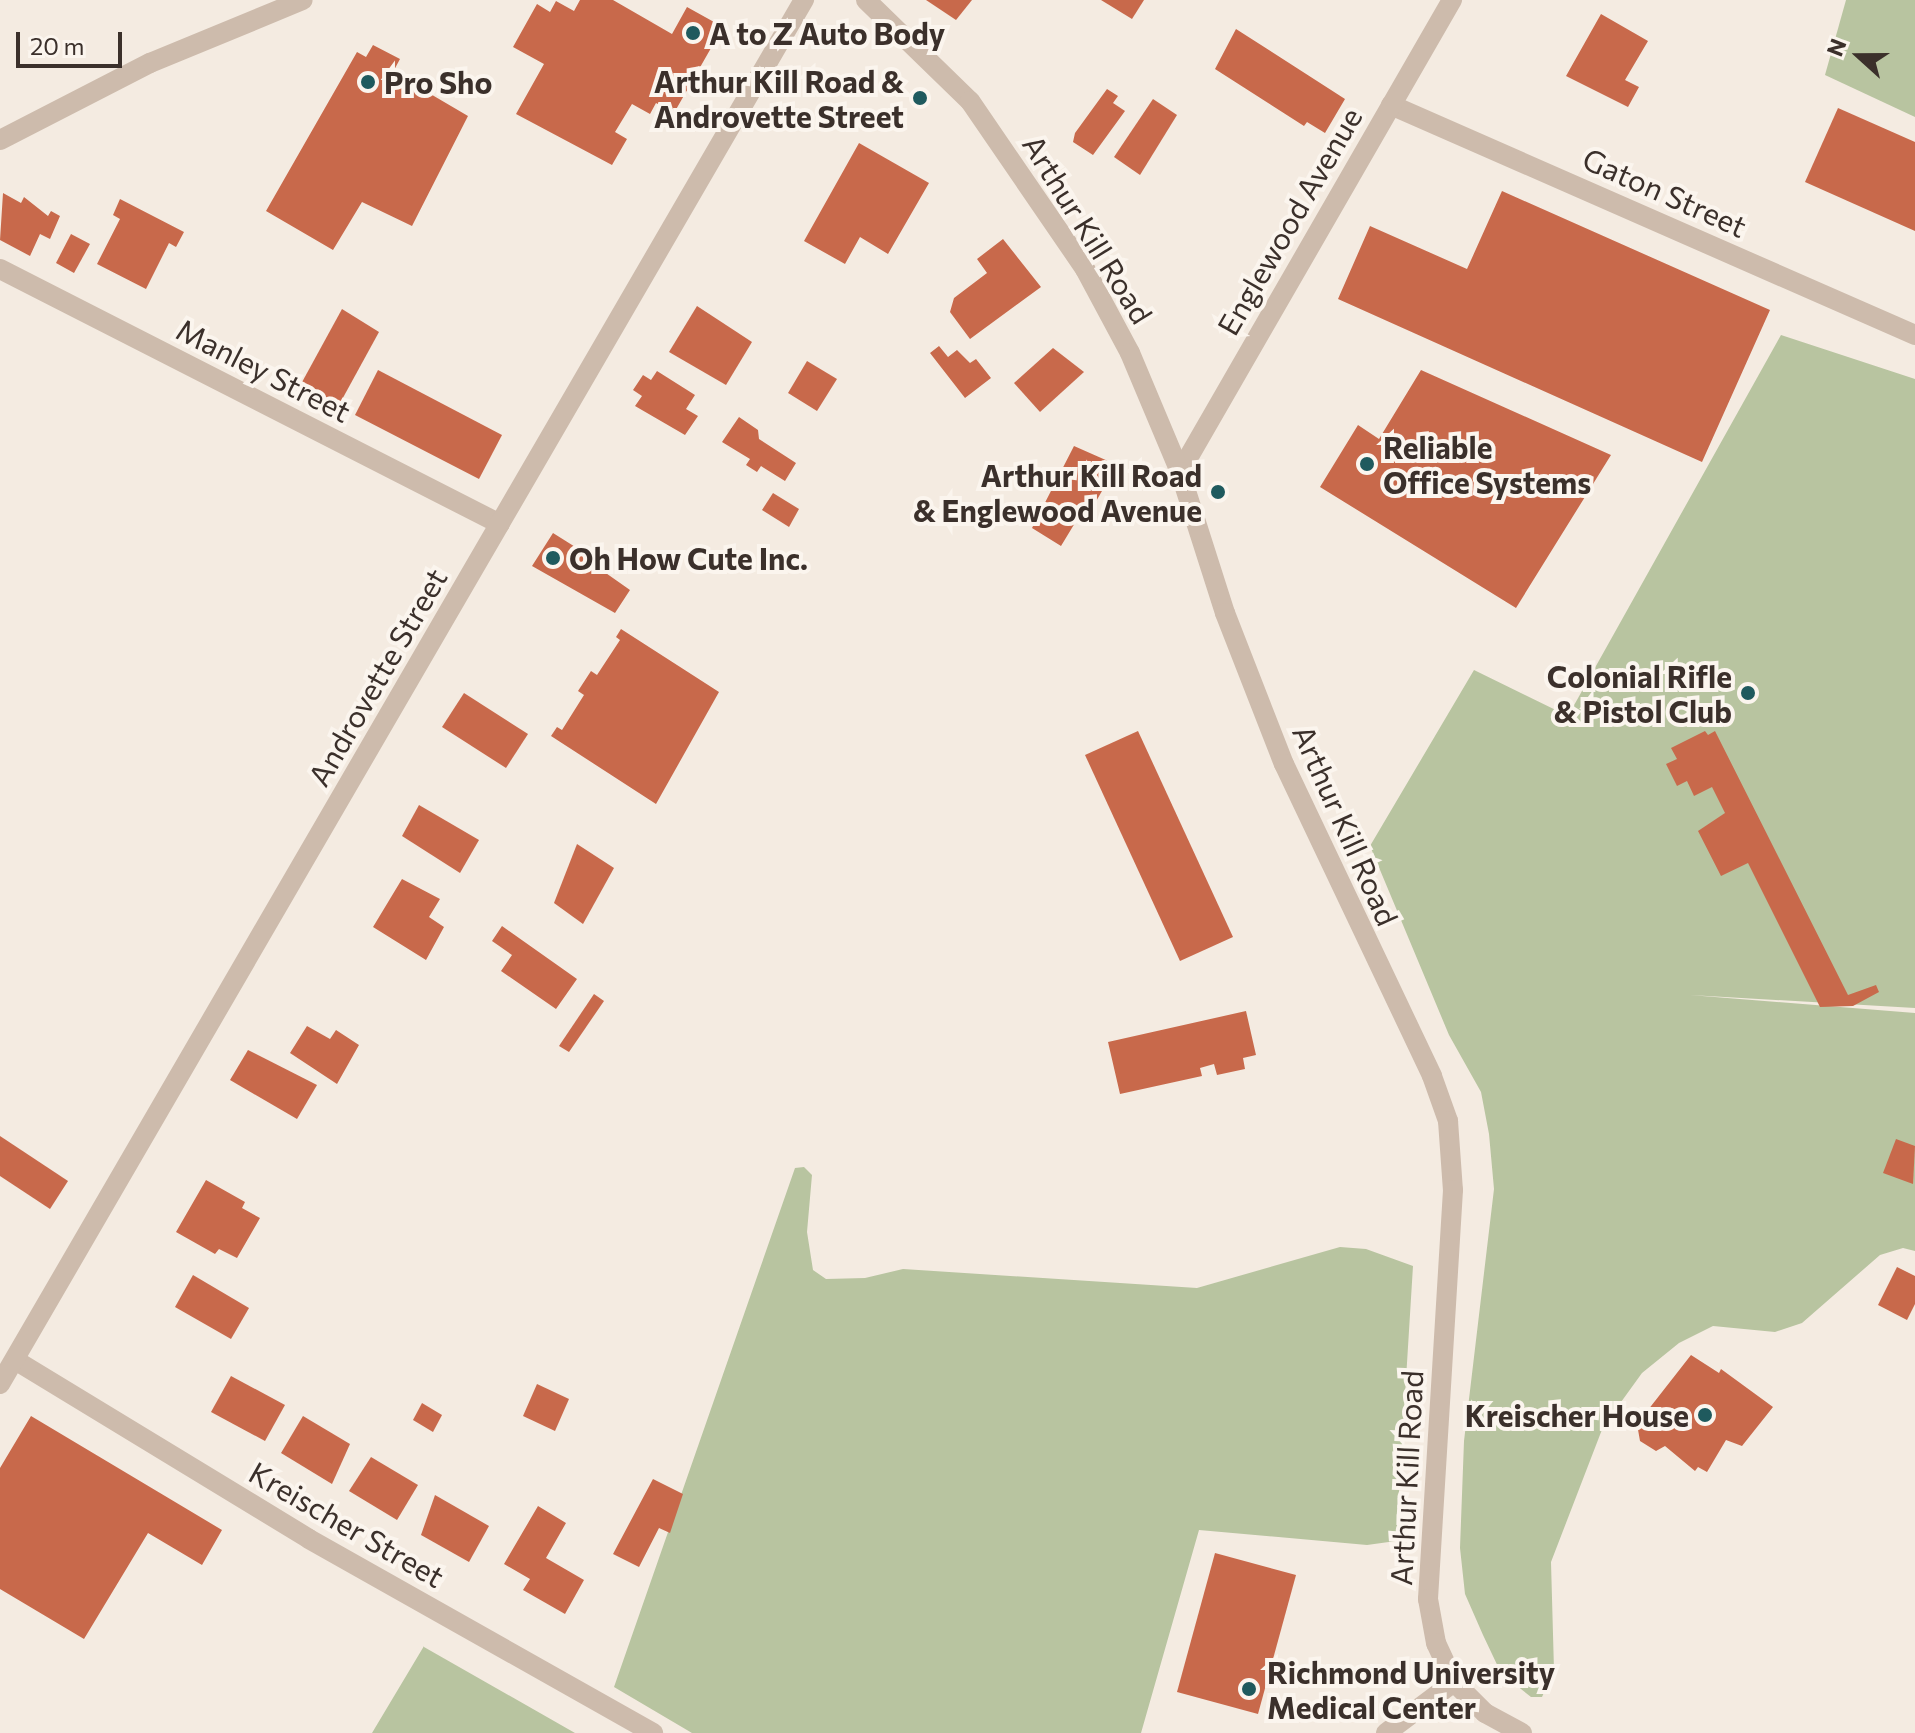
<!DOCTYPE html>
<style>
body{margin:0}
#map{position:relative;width:1915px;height:1733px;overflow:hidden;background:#f4ebe1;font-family:Commissioner,sans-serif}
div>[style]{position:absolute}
.green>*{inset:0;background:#b8c4a0}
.building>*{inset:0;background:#c8694b}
.minor>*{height:20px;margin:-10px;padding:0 10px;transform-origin:10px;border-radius:10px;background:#cdbbac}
.tertiary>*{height:20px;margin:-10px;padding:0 10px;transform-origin:10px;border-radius:10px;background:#cdbbac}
.dots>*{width:22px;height:22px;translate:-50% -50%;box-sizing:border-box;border:4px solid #fbf5ee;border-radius:50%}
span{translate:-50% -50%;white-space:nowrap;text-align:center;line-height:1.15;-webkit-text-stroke:8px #fbf5ee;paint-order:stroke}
.poi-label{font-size:30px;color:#3b302b;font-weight:700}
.left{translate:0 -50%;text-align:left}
.right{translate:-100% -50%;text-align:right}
.street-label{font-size:30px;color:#3b302b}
.north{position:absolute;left:1819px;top:16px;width:80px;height:80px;-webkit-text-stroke:6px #fbf5ee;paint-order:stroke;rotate:291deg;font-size:22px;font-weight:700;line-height:32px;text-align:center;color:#3b302b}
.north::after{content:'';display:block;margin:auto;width:28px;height:36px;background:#3b302b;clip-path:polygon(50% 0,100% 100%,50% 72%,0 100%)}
.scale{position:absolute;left:16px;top:32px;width:106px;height:36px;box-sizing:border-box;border:4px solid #3b302b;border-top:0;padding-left:10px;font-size:24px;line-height:28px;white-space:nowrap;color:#3b302b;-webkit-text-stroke:6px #fbf5ee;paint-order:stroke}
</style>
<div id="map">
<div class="green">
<i style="clip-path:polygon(1846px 0,1915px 0,1915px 117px,1825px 75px)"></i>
<i style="clip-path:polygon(1781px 335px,1915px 379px,1915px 1008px,1690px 995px,1915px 1013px,1915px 1251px,1903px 1248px,1880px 1255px,1802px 1323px,1775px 1332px,1713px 1326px,1679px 1343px,1642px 1373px,1603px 1427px,1551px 1562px,1554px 1670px,1542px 1697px,1531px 1697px,1501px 1673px,1483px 1635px,1465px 1594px,1460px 1548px,1464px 1441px,1494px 1189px,1489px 1134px,1481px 1092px,1449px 1035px,1370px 846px,1474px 670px,1568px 716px)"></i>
<i style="clip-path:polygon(804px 1167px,812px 1175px,807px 1232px,813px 1270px,826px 1279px,865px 1278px,903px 1269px,1197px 1288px,1340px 1247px,1366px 1249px,1413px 1266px,1396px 1541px,1367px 1545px,1199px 1530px,1141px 1733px,692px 1733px,614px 1687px,795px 1168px)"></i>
<i style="clip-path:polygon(424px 1646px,424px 1647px,575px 1733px,372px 1733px)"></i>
</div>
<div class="building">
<i style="clip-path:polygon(580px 0,613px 0,672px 34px,687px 7px,723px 27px,674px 113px,656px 103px,650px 114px,632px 104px,615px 132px,627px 139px,612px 165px,516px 114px,544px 64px,513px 47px,537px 4px,550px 12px,556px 1px,574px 11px)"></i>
<i style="clip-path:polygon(926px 0,972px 0,956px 20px)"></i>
<i style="clip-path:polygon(1101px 0,1144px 0,1132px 19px)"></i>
<i style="clip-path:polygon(1601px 14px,1648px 41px,1625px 80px,1639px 87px,1628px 107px,1566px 76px)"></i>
<i style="clip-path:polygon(1236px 29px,1345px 99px,1325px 133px,1307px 122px,1304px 126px,1215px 69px)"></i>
<i style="clip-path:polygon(373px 45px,400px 59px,393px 72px,468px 116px,412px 226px,362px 202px,333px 250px,266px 211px,357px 52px,366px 57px)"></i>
<i style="clip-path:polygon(1107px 89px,1118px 96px,1113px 103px,1125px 111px,1093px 155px,1073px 142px,1075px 133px)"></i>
<i style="clip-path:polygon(1153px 99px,1177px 115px,1140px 175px,1114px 157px)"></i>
<i style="clip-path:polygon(1838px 108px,1915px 142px,1915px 231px,1805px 182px)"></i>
<i style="clip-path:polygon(859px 143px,929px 183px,888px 254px,860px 237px,845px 264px,804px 241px)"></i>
<i style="clip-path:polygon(1502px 191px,1770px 310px,1702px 462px,1338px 299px,1370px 226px,1467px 269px)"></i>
<i style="clip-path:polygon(3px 193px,21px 203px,24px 197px,48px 216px,51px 211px,60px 216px,50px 239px,40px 234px,30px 256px,0 240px)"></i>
<i style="clip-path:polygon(120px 199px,184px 232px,176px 247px,169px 243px,146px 289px,97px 264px,120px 219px,113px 215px)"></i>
<i style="clip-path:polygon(71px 234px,90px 244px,74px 273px,56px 263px)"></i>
<i style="clip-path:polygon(1003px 239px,1041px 287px,970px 339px,950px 312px,954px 298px,987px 273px,977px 259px)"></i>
<i style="clip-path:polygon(697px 306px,752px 342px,726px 385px,669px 352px)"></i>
<i style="clip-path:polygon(342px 309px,379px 332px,339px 405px,301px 384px)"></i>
<i style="clip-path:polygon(939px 346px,948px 357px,957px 350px,970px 363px,976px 359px,991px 378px,965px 398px,930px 353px)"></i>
<i style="clip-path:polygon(1053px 348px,1084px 372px,1040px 412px,1014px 383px)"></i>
<i style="clip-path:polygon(807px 361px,837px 379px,817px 411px,788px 393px)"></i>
<i style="clip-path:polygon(378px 370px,502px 435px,479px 479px,355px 415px)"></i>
<i style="clip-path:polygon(1421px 370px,1611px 455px,1516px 608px,1320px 487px,1358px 425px,1379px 439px)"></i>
<i style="clip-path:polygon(657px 371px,695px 395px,686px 409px,698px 416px,685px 435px,635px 406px,642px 396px,633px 390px,643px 375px,651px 380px)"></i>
<i style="clip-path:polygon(739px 417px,758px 430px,759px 439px,796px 463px,785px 481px,761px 466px,757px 472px,746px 465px,750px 459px,722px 442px)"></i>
<i style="clip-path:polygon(1074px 446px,1117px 465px,1087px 517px,1081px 513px,1061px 546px,1032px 528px)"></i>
<i style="clip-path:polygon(773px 493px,799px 509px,789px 527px,762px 510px)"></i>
<i style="clip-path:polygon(553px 533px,596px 560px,593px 564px,630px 590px,615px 613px,532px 566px)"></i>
<i style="clip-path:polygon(621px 629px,719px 692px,656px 804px,551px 736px,557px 727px,562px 730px,584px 695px,578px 691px,591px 671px,597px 675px,620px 640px,616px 637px)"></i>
<i style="clip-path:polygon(464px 693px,528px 734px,506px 768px,442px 727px)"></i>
<i style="clip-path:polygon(1138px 731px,1233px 937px,1180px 961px,1085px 755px)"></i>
<i style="clip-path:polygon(1705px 731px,1708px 735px,1715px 731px,1848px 995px,1876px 985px,1879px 992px,1853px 1006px,1820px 1007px,1748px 863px,1721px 876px,1698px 831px,1725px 813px,1712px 787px,1694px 796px,1687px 781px,1677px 786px,1666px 764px,1677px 759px,1671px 748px)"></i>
<i style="clip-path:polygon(419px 805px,479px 840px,460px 873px,402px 836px)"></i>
<i style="clip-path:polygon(577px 844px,614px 868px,583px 924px,554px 903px)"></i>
<i style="clip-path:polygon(402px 879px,440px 899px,429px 917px,444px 927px,426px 960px,373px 927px)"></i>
<i style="clip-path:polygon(502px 926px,577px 979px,556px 1009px,501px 971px,512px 955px,492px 941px)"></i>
<i style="clip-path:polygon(594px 994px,604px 1001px,569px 1052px,559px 1046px)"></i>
<i style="clip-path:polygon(1246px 1011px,1256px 1055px,1243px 1058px,1245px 1069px,1217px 1075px,1214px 1064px,1200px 1068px,1202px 1076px,1120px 1094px,1108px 1042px)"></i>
<i style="clip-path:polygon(307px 1026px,330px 1039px,336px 1030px,359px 1045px,337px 1084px,290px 1053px)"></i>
<i style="clip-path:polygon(248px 1050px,317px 1085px,297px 1119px,230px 1080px)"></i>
<i style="clip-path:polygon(0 1136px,68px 1181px,50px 1209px,0 1176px)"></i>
<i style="clip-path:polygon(1896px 1139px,1915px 1146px,1913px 1184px,1883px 1173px)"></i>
<i style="clip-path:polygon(206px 1180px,245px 1202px,242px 1208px,260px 1218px,237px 1258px,219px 1249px,215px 1254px,176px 1232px)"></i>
<i style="clip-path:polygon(1897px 1267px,1915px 1276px,1915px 1304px,1907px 1320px,1878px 1305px)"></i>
<i style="clip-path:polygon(193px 1275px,249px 1308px,231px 1339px,175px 1307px)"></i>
<i style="clip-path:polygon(1691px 1355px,1719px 1373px,1721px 1369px,1773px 1407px,1742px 1446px,1726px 1440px,1707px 1472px,1698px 1467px,1695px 1471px,1665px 1446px,1656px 1451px,1640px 1441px,1637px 1424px)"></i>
<i style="clip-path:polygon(231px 1376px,285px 1405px,265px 1441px,211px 1412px)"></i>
<i style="clip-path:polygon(537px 1384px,569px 1399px,555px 1431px,523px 1416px)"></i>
<i style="clip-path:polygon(422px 1403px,442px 1415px,433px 1432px,413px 1420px)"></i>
<i style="clip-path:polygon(31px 1416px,222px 1530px,202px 1565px,148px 1533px,84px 1639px,0 1589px,0 1468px)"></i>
<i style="clip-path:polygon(303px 1416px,350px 1444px,332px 1484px,281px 1453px)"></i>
<i style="clip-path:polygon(371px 1457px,418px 1485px,397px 1520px,349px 1491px)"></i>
<i style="clip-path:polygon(653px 1479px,683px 1494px,670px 1533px,659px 1528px,639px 1567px,613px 1554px)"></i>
<i style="clip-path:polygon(435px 1495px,489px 1526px,469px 1562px,421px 1535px)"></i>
<i style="clip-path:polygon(538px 1506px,566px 1523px,546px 1558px,584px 1580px,565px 1614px,523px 1590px,530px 1579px,504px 1564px)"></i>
<i style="clip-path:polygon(1215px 1553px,1296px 1575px,1258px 1714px,1177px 1692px)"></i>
</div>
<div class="minor">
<i style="left:1391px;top:105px;width:572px;rotate:23.7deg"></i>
<i style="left:0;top:269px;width:561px;rotate:27.02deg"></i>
<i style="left:1180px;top:472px;width:545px;rotate:-60.05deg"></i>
<i style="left:15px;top:1360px;width:344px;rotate:31.3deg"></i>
<i style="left:309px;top:1539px;width:395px;rotate:29.4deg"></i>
<i style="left:0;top:1384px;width:1601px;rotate:-59.85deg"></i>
<i style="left:1386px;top:1733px;width:85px;rotate:-36.9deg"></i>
</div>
<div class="tertiary">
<i style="left:866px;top:0;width:145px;rotate:44.2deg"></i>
<i style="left:970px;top:101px;width:204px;rotate:55.6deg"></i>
<i style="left:1085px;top:269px;width:95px;rotate:61.8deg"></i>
<i style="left:1130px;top:353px;width:129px;rotate:67.2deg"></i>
<i style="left:1180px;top:472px;width:148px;rotate:72.3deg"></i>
<i style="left:1225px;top:613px;width:162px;rotate:68.7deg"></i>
<i style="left:1284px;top:764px;width:345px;rotate:64.6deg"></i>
<i style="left:1432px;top:1076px;width:48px;rotate:70.4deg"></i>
<i style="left:1448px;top:1121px;width:69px;rotate:85.9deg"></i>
<i style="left:1453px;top:1190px;width:410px;rotate:93.5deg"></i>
<i style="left:1428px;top:1599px;width:45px;rotate:79.7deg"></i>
<i style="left:1436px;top:1643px;width:43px;rotate:65.2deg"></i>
<i style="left:1454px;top:1682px;width:44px;rotate:45deg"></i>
<i style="left:1485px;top:1713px;width:42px;rotate:28.4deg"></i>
<i style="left:0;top:140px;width:169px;rotate:-27.2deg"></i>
<i style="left:150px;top:63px;width:165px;rotate:-22.4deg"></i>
</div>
<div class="dots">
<i style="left:693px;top:33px;background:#1f5a5e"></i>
<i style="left:368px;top:82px;background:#1f5a5e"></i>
<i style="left:920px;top:98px;background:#1f5a5e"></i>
<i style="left:1367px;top:464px;background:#1f5a5e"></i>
<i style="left:1218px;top:492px;background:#1f5a5e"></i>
<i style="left:553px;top:558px;background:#1f5a5e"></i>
<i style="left:1748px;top:693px;background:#1f5a5e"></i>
<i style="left:1705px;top:1415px;background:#1f5a5e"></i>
<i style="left:1249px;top:1689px;background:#1f5a5e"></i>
</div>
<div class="poi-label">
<span class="left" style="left:709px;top:33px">A to Z Auto Body</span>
<span class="right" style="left:904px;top:98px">Arthur Kill Road &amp;<br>Androvette Street</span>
<span class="left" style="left:384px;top:82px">Pro Sho</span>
<span class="left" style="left:1383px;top:464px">Reliable<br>Office Systems</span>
<span class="right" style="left:1202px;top:492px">Arthur Kill Road<br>&amp; Englewood Avenue</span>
<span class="left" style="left:569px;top:558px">Oh How Cute Inc.</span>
<span class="right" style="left:1732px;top:693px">Colonial Rifle<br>&amp; Pistol Club</span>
<span class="right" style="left:1689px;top:1415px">Kreischer House</span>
<span class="left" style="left:1267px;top:1689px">Richmond University<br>Medical Center</span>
</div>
<div class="street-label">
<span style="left:1665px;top:192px;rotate:24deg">Gaton Street</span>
<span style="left:1289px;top:221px;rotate:-60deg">Englewood Avenue</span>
<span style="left:1088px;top:229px;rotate:58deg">Arthur Kill Road</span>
<span style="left:264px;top:370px;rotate:27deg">Manley Street</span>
<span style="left:377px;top:677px;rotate:-60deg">Androvette Street</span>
<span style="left:1346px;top:825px;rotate:66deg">Arthur Kill Road</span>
<span style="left:1406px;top:1478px;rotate:-87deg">Arthur Kill Road</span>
<span style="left:347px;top:1524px;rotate:30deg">Kreischer Street</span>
</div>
<div class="north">N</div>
<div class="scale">20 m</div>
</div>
